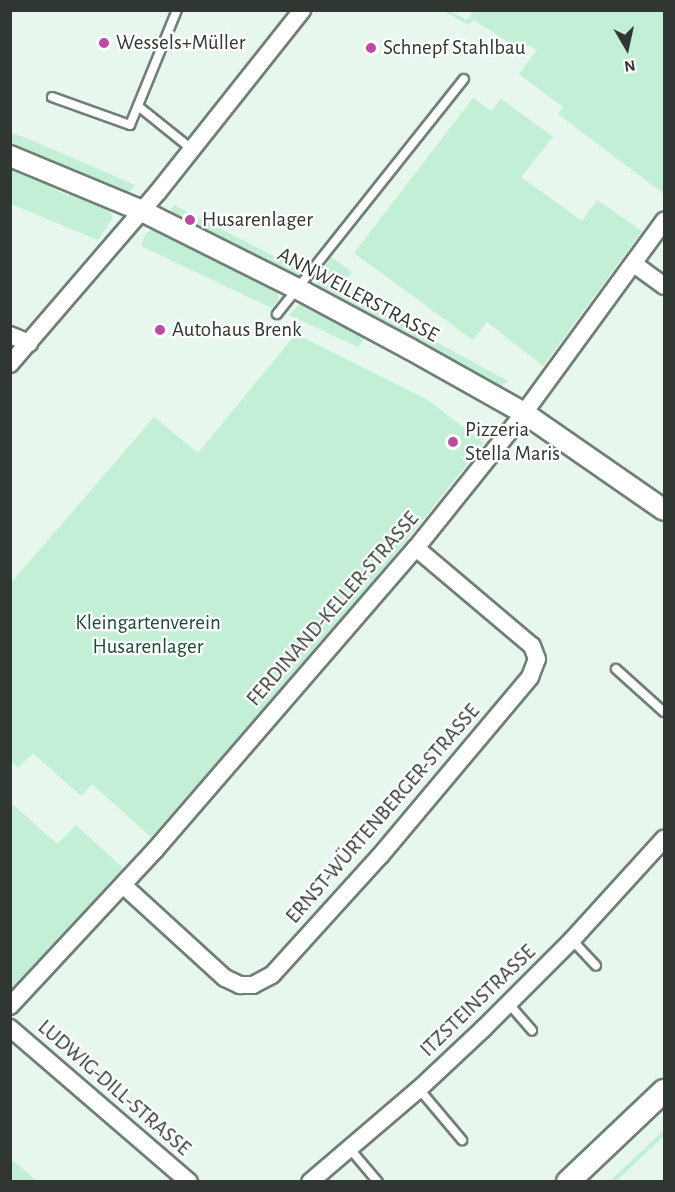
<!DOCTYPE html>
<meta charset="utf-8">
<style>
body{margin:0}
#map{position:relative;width:675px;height:1192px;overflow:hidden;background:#e7f7ee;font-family:"Alegreya Sans",sans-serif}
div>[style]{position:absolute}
.green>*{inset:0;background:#c2efd5}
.roads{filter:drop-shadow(2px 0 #707f76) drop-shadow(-2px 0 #707f76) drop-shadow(0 2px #707f76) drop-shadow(0 -2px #707f76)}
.service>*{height:8px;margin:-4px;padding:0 4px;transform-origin:4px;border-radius:4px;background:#fff}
.minor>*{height:16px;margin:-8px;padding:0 8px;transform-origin:8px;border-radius:8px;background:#fff}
.tertiary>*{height:20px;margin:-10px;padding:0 10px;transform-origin:10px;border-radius:10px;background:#fff}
.secondary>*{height:22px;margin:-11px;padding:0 11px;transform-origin:11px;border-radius:11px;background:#fff}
.dots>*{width:16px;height:16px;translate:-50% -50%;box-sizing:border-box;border:3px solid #fff;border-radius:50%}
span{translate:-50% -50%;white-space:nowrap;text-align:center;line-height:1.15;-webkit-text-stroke:4.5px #fff;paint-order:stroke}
.poi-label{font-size:21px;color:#303632}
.left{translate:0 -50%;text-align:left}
.street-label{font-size:21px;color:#303632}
.park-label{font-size:21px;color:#1c4b34}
.frame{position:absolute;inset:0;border:12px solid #303632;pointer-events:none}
.north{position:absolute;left:597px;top:18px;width:60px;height:60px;-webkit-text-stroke:4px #fff;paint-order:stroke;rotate:171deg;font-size:16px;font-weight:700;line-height:24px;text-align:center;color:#303632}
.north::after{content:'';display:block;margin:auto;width:21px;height:27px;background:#303632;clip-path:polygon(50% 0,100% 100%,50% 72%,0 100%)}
</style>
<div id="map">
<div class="green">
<i style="clip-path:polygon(474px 10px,664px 11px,664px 194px,558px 114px,563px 107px,519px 74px,537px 50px,528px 45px,523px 51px,473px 20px,469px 25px,443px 11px,450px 11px,467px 20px)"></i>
<i style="clip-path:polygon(473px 98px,491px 111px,501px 99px,553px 137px,521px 177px,582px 221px,597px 200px,642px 231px,543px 366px,487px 322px,473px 340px,354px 253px)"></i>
<i style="clip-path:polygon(10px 132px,38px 143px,135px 185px,128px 194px,119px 195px,11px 149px)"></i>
<i style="clip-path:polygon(10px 166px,60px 187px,58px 191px,68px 196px,70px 192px,108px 208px,113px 218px,98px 240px,11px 204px)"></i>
<i style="clip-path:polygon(174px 205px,303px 271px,298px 276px,292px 276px,173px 216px,171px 209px)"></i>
<i style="clip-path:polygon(153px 229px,272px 286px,277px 290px,278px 299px,272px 308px,141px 246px,146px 233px)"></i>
<i style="clip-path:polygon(331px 257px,352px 272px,339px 289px,508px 381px,501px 386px,488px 385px,317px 289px,318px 278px)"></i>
<i style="clip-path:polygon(308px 302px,368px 334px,358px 347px,289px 315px,300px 304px)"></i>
<i style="clip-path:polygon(296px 334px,428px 400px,484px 443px,362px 596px,151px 837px,92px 784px,81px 796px,33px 753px,18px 768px,11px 761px,11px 583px,154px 417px,198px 453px)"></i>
<i style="clip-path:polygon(11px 803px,57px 844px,76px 825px,123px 868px,11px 989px)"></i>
<i style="clip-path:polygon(664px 1130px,664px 1136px,625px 1173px,616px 1181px,610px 1181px)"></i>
<i style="clip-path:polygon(10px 1159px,11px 1159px,37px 1181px,11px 1181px)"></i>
</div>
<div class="roads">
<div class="service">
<i style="left:52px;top:97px;width:83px;rotate:19.7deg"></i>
<i style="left:130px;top:125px;width:124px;rotate:-67.8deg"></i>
<i style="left:138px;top:106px;width:70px;rotate:38.7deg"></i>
<i style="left:277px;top:314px;width:300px;rotate:-51.5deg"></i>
<i style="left:616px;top:669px;width:64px;rotate:41.9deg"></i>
<i style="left:572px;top:940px;width:35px;rotate:47deg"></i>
<i style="left:509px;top:1004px;width:35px;rotate:49deg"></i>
<i style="left:419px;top:1089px;width:67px;rotate:49.9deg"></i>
<i style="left:350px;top:1149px;width:43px;rotate:49.7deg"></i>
</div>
<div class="minor">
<i style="left:634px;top:264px;width:37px;rotate:36deg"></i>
<i style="left:10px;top:335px;width:21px;rotate:23deg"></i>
<i style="left:10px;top:364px;width:227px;rotate:-49.3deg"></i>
<i style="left:158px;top:192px;width:232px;rotate:-51.6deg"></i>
<i style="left:123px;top:885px;width:138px;rotate:42.4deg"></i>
<i style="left:225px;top:978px;width:17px;rotate:25deg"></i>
<i style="left:240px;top:985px;width:13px"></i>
<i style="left:253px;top:985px;width:21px;rotate:-28deg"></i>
<i style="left:272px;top:975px;width:161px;rotate:-47.8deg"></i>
<i style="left:380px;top:856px;width:234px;rotate:-50deg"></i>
<i style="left:530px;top:677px;width:19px;rotate:-69deg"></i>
<i style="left:537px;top:659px;width:14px;rotate:-111deg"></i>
<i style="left:532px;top:646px;width:152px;rotate:-139.8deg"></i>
<i style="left:10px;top:1006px;width:213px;rotate:-47.1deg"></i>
<i style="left:155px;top:850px;width:399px;rotate:-49.2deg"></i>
<i style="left:416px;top:548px;width:173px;rotate:-51.3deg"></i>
<i style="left:524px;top:413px;width:238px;rotate:-53.9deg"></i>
<i style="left:10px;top:1028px;width:236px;rotate:40.7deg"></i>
<i style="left:310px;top:1182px;width:143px;rotate:-40.5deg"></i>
<i style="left:419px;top:1089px;width:89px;rotate:-43.2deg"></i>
<i style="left:484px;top:1028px;width:124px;rotate:-45deg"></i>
<i style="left:572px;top:940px;width:137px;rotate:-47.7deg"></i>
</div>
<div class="tertiary">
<i style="left:10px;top:156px;width:143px;rotate:22.6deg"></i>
<i style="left:142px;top:211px;width:174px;rotate:26.6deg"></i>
<i style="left:298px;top:289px;width:127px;rotate:28.2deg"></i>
<i style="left:410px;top:349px;width:131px;rotate:29.3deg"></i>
<i style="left:524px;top:413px;width:170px;rotate:34.7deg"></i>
</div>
<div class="secondary">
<i style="left:568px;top:1182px;width:132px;rotate:-43.5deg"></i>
</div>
</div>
<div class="dots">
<i style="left:104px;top:43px;background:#bd4ba5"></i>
<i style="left:371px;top:48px;background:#bd4ba5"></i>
<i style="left:190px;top:220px;background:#bd4ba5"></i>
<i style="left:160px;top:330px;background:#bd4ba5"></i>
<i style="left:453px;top:442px;background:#bd4ba5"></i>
</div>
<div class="poi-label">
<span class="left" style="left:116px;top:43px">Wessels+Müller</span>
<span class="left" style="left:383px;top:48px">Schnepf Stahlbau</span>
<span class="left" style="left:202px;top:220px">Husarenlager</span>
<span class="left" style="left:172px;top:330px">Autohaus Brenk</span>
<span class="left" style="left:465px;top:442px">Pizzeria<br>Stella Maris</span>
</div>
<div class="street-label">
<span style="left:358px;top:295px;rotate:28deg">ANNWEILERSTRASSE</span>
<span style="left:333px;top:609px;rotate:-49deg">FERDINAND-KELLER-STRASSE</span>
<span style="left:383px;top:814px;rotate:-49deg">ERNST-WÜRTENBERGER-STRASSE</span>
<span style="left:478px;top:1001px;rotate:-44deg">ITZSTEINSTRASSE</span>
<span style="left:114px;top:1088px;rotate:41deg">LUDWIG-DILL-STRASSE</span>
</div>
<div class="park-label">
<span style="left:148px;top:635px">Kleingartenverein<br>Husarenlager</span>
</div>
<div class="frame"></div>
<div class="north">N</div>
</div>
